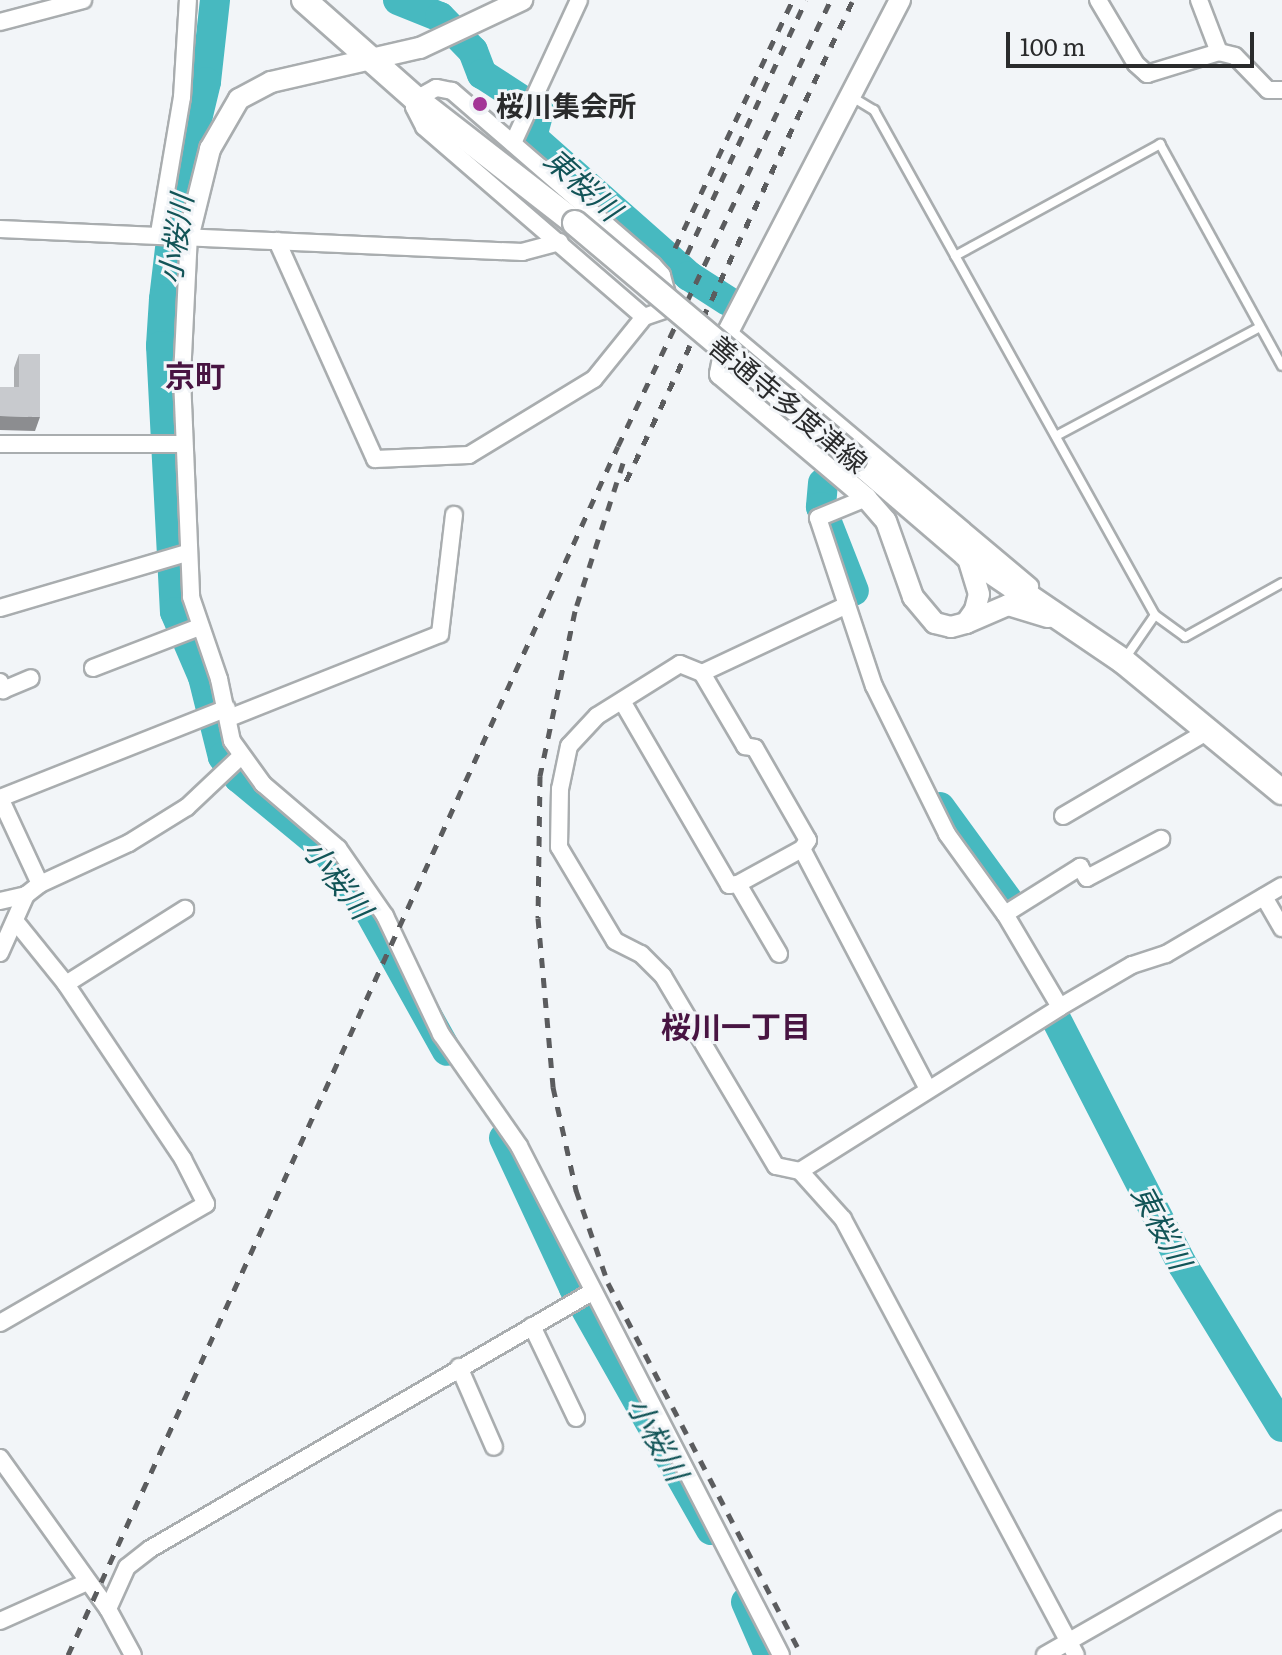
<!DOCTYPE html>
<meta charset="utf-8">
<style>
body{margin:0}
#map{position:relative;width:1282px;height:1655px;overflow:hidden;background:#f2f5f8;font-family:Literata,"Noto Sans JP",serif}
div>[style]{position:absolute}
.river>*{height:30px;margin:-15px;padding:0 15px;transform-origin:15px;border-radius:15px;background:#47b9c0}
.roads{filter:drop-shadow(2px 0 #a9adaf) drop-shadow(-2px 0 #a9adaf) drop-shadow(0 2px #a9adaf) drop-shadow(0 -2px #a9adaf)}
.service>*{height:8px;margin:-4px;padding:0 4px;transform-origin:4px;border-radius:4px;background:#fff}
.minor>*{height:16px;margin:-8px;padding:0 8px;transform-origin:8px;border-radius:8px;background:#fff}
.tertiary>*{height:20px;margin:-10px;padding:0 10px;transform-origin:10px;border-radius:10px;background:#fff}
.primary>*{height:24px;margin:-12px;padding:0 12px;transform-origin:12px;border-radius:12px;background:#fff}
.rail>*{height:5px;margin-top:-2.5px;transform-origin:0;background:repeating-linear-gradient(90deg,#5b5c5e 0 10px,transparent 0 20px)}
.bridges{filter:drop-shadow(2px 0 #a9adaf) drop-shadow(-2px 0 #a9adaf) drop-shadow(0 2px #a9adaf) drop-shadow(0 -2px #a9adaf)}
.primary-bridge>*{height:24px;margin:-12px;padding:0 12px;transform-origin:12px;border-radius:12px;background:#fff}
.wall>*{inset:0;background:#acaeb1}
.shaded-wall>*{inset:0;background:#8c8d90}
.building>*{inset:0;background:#c8cace}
.dots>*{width:22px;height:22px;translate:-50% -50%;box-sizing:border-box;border:4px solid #f2f5f8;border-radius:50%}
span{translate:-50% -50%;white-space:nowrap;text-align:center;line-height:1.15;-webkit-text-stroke:6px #f2f5f8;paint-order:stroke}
.poi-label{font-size:28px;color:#2a2b2c;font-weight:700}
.left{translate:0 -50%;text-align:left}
.street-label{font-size:28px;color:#2a2b2c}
.water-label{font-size:30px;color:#125457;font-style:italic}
.neighbourhood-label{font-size:30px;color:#481442;font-weight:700}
.scale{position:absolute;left:1006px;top:32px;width:248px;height:36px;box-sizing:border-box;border:4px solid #2a2b2c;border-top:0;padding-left:10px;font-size:24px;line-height:28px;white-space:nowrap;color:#2a2b2c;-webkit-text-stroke:6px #f2f5f8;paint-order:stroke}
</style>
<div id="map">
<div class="river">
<i style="left:215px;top:0;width:82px;rotate:96.3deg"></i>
<i style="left:206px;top:82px;width:137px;rotate:103.5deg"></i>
<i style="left:174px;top:215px;width:85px;rotate:96.8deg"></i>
<i style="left:164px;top:299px;width:47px;rotate:93.7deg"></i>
<i style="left:161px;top:346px;width:266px;rotate:87deg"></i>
<i style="left:175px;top:612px;width:71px;rotate:66.7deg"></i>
<i style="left:203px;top:677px;width:82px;rotate:76deg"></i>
<i style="left:223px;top:757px;width:26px;rotate:53deg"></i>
<i style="left:239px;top:778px;width:110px;rotate:39.5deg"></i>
<i style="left:324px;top:848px;width:77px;rotate:54.5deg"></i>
<i style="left:369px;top:911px;width:160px;rotate:60.9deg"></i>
<i style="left:398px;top:0;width:45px;rotate:22deg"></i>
<i style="left:440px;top:17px;width:47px;rotate:45.9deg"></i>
<i style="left:473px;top:51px;width:25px;rotate:69deg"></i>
<i style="left:482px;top:74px;width:68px;rotate:33deg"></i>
<i style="left:539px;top:111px;width:27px;rotate:105deg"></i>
<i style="left:532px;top:137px;width:210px;rotate:41.5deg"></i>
<i style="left:689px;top:276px;width:46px;rotate:32.7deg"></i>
<i style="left:823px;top:483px;width:24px;rotate:95deg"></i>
<i style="left:821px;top:507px;width:90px;rotate:68.6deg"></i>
<i style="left:940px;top:807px;width:117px;rotate:54deg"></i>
<i style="left:1056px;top:1019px;width:276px;rotate:62.8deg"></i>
<i style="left:1182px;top:1264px;width:191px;rotate:58.5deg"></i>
<i style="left:504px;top:1138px;width:166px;rotate:65deg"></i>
<i style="left:574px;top:1288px;width:278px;rotate:60.5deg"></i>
<i style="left:746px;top:1602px;width:58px;rotate:66.5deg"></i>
</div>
<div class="roads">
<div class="service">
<i style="left:852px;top:97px;width:26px;rotate:31deg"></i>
<i style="left:874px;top:110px;width:578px;rotate:60.91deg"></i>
<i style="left:1155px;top:615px;width:55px;rotate:124.6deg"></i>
<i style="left:955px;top:256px;width:234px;rotate:-28.6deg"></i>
<i style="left:1160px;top:144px;width:253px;rotate:61.2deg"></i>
<i style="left:1056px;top:436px;width:231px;rotate:-28.1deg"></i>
<i style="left:1155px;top:615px;width:37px;rotate:36deg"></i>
<i style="left:1185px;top:637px;width:111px;rotate:-29.1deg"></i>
</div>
<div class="minor">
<i style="left:1098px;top:0;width:74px;rotate:59.3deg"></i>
<i style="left:1136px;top:64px;width:15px;rotate:42deg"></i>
<i style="left:1147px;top:74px;width:75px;rotate:-17deg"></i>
<i style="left:1219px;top:52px;width:16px;rotate:14deg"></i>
<i style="left:1235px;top:56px;width:47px;rotate:45.9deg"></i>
<i style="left:1268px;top:90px;width:14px"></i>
<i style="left:1199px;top:0;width:56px;rotate:69deg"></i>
<i style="left:0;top:22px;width:86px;rotate:-14.8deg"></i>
<i style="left:513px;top:143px;width:157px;rotate:-65.2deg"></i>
<i style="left:0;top:229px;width:523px;rotate:2.52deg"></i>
<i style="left:522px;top:252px;width:39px;rotate:-15deg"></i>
<i style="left:159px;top:233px;width:138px;rotate:-80.4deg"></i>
<i style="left:182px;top:97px;width:97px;rotate:-86.5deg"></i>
<i style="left:189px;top:234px;width:144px;rotate:92.8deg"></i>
<i style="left:182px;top:378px;width:219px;rotate:87.6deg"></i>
<i style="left:191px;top:597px;width:87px;rotate:71.1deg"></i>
<i style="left:219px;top:679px;width:63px;rotate:78.2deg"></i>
<i style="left:232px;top:741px;width:53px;rotate:54.2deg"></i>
<i style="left:263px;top:784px;width:99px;rotate:40.5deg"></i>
<i style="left:338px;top:848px;width:83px;rotate:55.3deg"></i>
<i style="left:385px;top:916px;width:131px;rotate:64.6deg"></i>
<i style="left:441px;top:1034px;width:136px;rotate:55.1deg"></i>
<i style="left:519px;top:1146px;width:572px;rotate:62.76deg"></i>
<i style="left:277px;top:241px;width:239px;rotate:65.8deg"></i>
<i style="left:375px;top:459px;width:94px;rotate:-2.4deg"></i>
<i style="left:469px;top:455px;width:146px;rotate:-31.3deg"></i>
<i style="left:594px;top:379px;width:80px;rotate:-51.1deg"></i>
<i style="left:644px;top:317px;width:21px;rotate:-19deg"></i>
<i style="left:664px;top:310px;width:13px;rotate:-72deg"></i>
<i style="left:668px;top:298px;width:24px;rotate:-105deg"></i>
<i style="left:662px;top:275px;width:13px;rotate:-132deg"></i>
<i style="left:653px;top:265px;width:266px;rotate:-139.1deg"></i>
<i style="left:452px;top:91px;width:16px;rotate:-169deg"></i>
<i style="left:436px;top:88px;width:23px;rotate:151deg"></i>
<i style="left:416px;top:99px;width:8px;rotate:104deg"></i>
<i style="left:414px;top:107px;width:22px;rotate:63deg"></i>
<i style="left:424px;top:127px;width:291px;rotate:40.8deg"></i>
<i style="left:728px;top:332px;width:395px;rotate:40.1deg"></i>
<i style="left:0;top:444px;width:184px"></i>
<i style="left:866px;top:498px;width:52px;rotate:157.4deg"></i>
<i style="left:818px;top:518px;width:177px;rotate:71.6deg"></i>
<i style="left:874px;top:686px;width:165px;rotate:63.7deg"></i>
<i style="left:947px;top:834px;width:99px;rotate:54.1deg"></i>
<i style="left:1005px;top:914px;width:108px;rotate:59.4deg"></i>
<i style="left:847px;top:605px;width:160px;rotate:154.9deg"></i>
<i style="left:702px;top:673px;width:24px;rotate:-158deg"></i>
<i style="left:680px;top:664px;width:98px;rotate:147.9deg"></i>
<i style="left:597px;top:716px;width:41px;rotate:133deg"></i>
<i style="left:569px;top:746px;width:44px;rotate:101.8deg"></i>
<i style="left:560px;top:789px;width:58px;rotate:91deg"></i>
<i style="left:559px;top:847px;width:109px;rotate:59.2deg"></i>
<i style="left:615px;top:941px;width:29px;rotate:27deg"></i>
<i style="left:641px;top:954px;width:31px;rotate:45deg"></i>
<i style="left:663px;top:976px;width:221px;rotate:59.3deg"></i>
<i style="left:776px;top:1166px;width:25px;rotate:12deg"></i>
<i style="left:800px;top:1171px;width:64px;rotate:48.1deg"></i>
<i style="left:843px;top:1219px;width:494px;rotate:61.9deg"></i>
<i style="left:0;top:608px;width:195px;rotate:-16.4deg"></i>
<i style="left:93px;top:668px;width:114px;rotate:-21.1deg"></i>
<i style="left:702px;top:673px;width:85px;rotate:59.5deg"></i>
<i style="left:745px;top:746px;width:10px;rotate:11deg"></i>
<i style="left:755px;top:748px;width:106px;rotate:60.1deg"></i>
<i style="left:808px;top:840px;width:11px;rotate:124deg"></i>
<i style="left:802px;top:849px;width:271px;rotate:62.3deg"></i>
<i style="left:0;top:682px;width:9px;rotate:69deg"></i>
<i style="left:3px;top:690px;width:30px;rotate:-23deg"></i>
<i style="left:622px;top:701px;width:213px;rotate:59.8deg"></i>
<i style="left:729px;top:885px;width:9px;rotate:-6deg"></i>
<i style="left:738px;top:884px;width:81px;rotate:59.6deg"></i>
<i style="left:229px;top:718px;width:227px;rotate:-21.7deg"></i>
<i style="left:440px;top:634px;width:120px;rotate:-83.3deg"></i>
<i style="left:0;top:798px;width:244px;rotate:-21.6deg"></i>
<i style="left:1063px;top:816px;width:168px;rotate:-30.4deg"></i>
<i style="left:40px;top:884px;width:98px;rotate:-24.7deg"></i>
<i style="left:129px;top:843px;width:68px;rotate:-31.8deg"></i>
<i style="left:187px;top:807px;width:73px;rotate:-43.3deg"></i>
<i style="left:738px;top:884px;width:73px;rotate:-28.7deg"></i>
<i style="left:1264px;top:897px;width:36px;rotate:60deg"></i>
<i style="left:0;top:901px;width:27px;rotate:-13deg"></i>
<i style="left:1005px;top:914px;width:89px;rotate:-32.1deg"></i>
<i style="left:1080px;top:867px;width:13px;rotate:58deg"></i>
<i style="left:1087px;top:878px;width:84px;rotate:-27.8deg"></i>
<i style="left:0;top:953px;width:64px;rotate:-65.9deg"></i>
<i style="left:26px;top:895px;width:18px;rotate:-38deg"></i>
<i style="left:40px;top:884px;width:95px;rotate:-114.9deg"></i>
<i style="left:66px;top:984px;width:141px;rotate:-32.2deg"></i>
<i style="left:800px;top:1171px;width:307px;rotate:-32.2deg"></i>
<i style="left:1060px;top:1007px;width:83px;rotate:-30.3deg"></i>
<i style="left:1132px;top:965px;width:36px;rotate:-18deg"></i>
<i style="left:1166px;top:954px;width:134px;rotate:-30.4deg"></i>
<i style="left:0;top:1323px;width:238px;rotate:-30deg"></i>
<i style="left:206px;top:1204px;width:51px;rotate:-117.1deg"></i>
<i style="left:183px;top:1159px;width:211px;rotate:-123.8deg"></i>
<i style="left:66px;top:984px;width:80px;rotate:-128.9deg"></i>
<i style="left:532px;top:1326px;width:102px;rotate:64.4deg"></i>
<i style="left:459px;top:1367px;width:87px;rotate:66.4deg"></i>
<i style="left:0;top:1458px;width:186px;rotate:54.4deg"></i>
<i style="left:108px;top:1609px;width:52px;rotate:61.5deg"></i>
<i style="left:108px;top:1609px;width:46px;rotate:-65.7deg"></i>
<i style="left:127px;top:1567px;width:29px;rotate:-38deg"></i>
<i style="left:150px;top:1549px;width:509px;rotate:-30.19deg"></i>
<i style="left:0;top:1621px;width:95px;rotate:-24.1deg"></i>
<i style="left:1045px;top:1655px;width:273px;rotate:-29.8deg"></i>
</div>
<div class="tertiary">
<i style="left:900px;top:0;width:374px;rotate:117.4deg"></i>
<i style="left:728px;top:332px;width:43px;rotate:100.8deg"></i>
<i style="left:720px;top:374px;width:192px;rotate:40.3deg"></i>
<i style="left:866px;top:498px;width:30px;rotate:49deg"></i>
<i style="left:886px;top:521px;width:81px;rotate:70.4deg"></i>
<i style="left:913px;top:597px;width:34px;rotate:50deg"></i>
<i style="left:935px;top:623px;width:16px;rotate:14deg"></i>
<i style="left:951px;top:627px;width:16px;rotate:-15deg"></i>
<i style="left:966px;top:623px;width:16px;rotate:-55deg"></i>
<i style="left:975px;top:610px;width:16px;rotate:-76deg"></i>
<i style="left:979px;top:594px;width:41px;rotate:-107.1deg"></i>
<i style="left:189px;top:234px;width:88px;rotate:-76.1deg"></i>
<i style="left:210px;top:149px;width:58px;rotate:-59.9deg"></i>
<i style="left:239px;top:99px;width:36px;rotate:-28deg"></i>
<i style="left:271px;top:82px;width:153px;rotate:-12.9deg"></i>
<i style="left:420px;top:48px;width:113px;rotate:-25.2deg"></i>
<i style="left:966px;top:623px;width:46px;rotate:-23.2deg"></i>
<i style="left:1008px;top:605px;width:42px;rotate:16.7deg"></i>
</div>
<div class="primary">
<i style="left:304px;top:0;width:149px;rotate:41.5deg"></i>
<i style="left:416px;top:99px;width:202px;rotate:37.9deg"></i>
<i style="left:854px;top:458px;width:149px;rotate:40.6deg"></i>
<i style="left:967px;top:555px;width:189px;rotate:34.2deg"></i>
<i style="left:1123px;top:661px;width:206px;rotate:39.5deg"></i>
</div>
</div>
<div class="rail">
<i style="left:675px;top:248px;width:275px;rotate:-64.6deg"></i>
<i style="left:687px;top:254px;width:280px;rotate:-64.9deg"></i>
<i style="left:623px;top:463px;width:156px;rotate:108deg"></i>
<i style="left:575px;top:611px;width:169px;rotate:102deg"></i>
<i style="left:540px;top:776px;width:142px;rotate:90.8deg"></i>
<i style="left:538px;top:918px;width:170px;rotate:84.9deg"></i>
<i style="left:553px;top:1087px;width:106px;rotate:77.4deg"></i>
<i style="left:576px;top:1190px;width:98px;rotate:71deg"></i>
<i style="left:608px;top:1283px;width:420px;rotate:62.5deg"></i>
<i style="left:626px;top:481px;width:532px;rotate:-64.74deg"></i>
<i style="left:68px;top:1655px;width:1328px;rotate:-65.54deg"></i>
<i style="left:618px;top:446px;width:494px;rotate:-64.5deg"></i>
</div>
<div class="bridges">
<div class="primary-bridge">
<i style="left:575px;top:223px;width:365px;rotate:40.1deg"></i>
</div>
</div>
<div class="wall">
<i style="clip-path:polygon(19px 354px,35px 431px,14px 387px,14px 368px)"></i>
</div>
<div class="shaded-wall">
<i style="clip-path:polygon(0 416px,40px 417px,35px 431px,0 430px)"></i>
</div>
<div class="building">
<i style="clip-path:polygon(19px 354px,40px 354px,40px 417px,0 416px,0 387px,19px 387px)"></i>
</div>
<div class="dots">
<i style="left:480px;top:104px;background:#a33696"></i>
</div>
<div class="poi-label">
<span class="left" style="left:496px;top:104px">桜川集会所</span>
</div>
<div class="street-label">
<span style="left:789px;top:403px;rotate:40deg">善通寺多度津線</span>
</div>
<div class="water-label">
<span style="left:584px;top:183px;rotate:42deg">東桜川</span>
<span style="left:174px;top:239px;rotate:-82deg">小桜川</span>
<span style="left:339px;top:878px;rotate:52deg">小桜川</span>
<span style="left:1163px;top:1226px;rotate:62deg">東桜川</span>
<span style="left:659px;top:1438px;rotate:61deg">小桜川</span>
</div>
<div class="neighbourhood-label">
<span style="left:195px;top:374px">京町</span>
<span style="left:736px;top:1025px">桜川一丁目</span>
</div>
<div class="scale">100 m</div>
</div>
